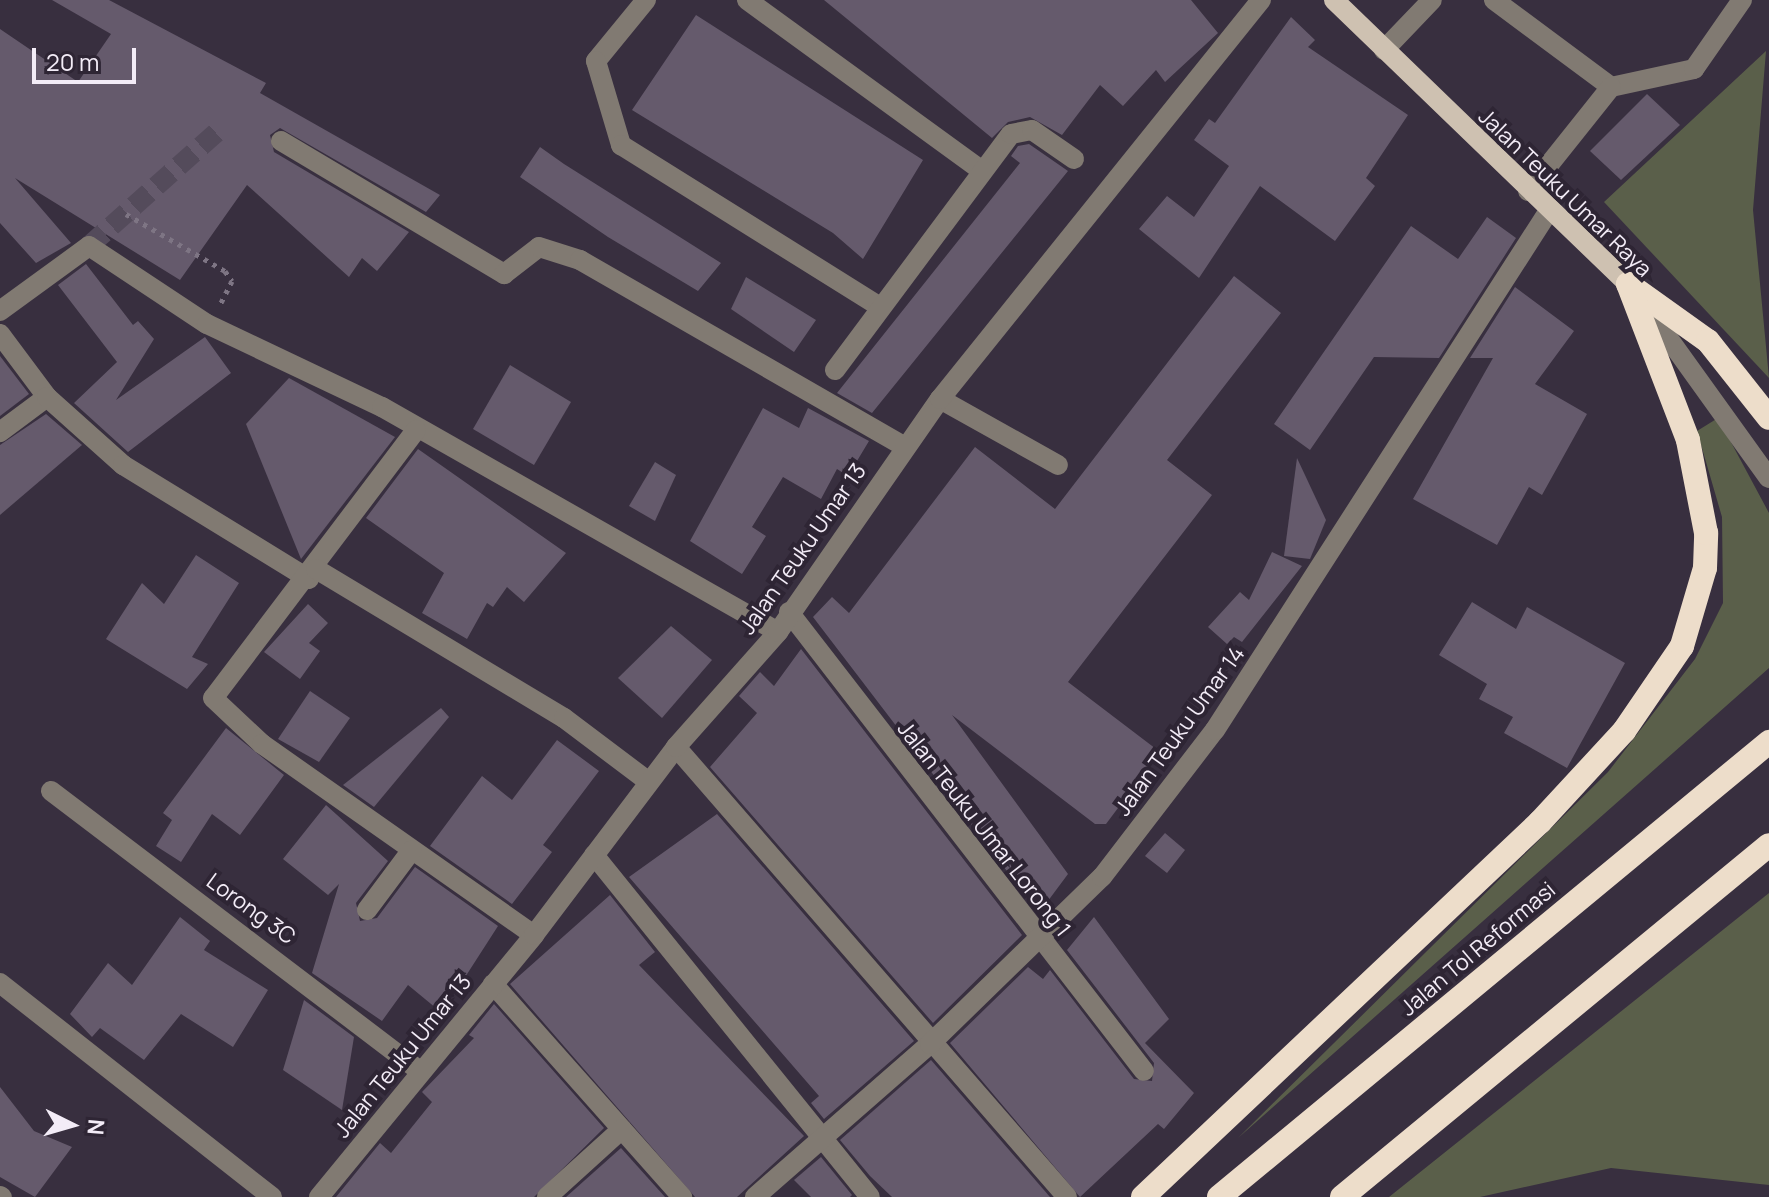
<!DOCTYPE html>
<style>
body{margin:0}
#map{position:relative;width:1769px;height:1197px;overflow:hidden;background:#382f3f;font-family:Manrope,sans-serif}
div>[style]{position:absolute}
.green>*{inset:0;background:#5a5f4a}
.building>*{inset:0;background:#655a6c}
.minor-tunnel>*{height:20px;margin-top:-10px;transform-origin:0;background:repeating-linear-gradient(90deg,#544b5b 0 20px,transparent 0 30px)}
.path>*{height:5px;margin-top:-2.5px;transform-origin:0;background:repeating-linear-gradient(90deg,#7e7584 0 4px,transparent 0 10px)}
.minor>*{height:20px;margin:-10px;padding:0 10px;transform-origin:10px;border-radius:10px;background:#817a72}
.major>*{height:20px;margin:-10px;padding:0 10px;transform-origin:10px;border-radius:10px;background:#cec1b1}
.highway>*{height:24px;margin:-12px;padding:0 12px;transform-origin:12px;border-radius:12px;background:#edddca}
span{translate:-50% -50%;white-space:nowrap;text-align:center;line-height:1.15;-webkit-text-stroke:8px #2e2534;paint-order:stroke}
.street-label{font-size:22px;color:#f3ecf7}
.north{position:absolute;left:32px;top:1085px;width:80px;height:80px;-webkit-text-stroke:6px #2e2534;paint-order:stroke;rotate:95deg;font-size:22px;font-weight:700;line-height:32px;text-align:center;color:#f3ecf7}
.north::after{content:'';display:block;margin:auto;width:28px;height:36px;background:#f3ecf7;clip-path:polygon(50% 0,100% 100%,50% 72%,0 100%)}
.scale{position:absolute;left:32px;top:48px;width:104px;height:36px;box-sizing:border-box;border:4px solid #f3ecf7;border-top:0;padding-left:10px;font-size:24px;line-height:28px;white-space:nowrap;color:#f3ecf7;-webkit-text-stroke:6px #2e2534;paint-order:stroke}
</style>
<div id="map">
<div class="green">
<i style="clip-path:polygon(1766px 51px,1753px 210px,1769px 378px,1604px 202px)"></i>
<i style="clip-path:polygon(1718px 418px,1769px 513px,1769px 668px,1238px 1138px,1608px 772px,1695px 659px,1723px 603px,1722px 517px,1697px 431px)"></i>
<i style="clip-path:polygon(1769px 893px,1769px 1185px,1611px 1168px,1480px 1197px,1389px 1197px)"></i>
</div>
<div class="building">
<i style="clip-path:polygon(52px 0,109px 0,266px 83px,260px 93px,440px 195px,426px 212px,280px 128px,270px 135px,274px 152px,409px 232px,377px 271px,362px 258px,349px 277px,247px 185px,180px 280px,15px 178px,71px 243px,36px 263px,0 223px,0 29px,78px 82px,111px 34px)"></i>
<i style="clip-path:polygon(824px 0,1191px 0,1218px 33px,1165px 82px,1156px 70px,1123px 106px,1100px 85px,1062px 135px,1030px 117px,1008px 122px,992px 138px)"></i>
<i style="clip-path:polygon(696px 15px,923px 160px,863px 259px,833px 233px,632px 110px)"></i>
<i style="clip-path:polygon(1291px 17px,1315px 40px,1308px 47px,1408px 115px,1366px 178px,1375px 186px,1335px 241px,1260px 186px,1199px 278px,1139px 229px,1167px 196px,1194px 217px,1229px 166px,1194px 140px,1209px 119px,1215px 123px)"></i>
<i style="clip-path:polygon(1647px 94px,1680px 125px,1621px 180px,1590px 151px)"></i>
<i style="clip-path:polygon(1029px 144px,1068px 171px,872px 413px,837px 393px,1020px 163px,1011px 156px,1018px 146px)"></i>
<i style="clip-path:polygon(540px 147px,564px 164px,721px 263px,698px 291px,608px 237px,520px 177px)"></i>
<i style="clip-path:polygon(1487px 217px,1516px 238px,1439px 358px,1374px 357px,1310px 450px,1274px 424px,1411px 226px,1458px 259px)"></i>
<i style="clip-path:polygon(86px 264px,133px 325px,138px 321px,154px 339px,116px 400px,205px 337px,231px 373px,128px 452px,74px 403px,117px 362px,58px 285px)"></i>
<i style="clip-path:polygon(1234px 276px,1281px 313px,1167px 460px,1212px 495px,1068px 682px,1160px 752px,1106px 824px,1095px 824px,952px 715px,1068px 874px,1039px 913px,813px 617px,832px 597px,849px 613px,975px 447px,1055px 509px)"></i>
<i style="clip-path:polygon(746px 277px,816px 320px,794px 352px,731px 309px)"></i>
<i style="clip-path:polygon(1515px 287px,1574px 331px,1535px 384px,1587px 414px,1542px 495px,1529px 487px,1497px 545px,1413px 499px,1493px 358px,1470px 358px)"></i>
<i style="clip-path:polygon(0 356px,29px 394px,0 416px)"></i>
<i style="clip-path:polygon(510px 365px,571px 402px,534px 465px,473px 429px)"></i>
<i style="clip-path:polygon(289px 378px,395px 437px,301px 559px,246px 424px)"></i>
<i style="clip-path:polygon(763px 408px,799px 428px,808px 408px,869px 441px,848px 476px,837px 469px,821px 499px,783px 477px,752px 527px,766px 536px,742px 574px,690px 541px)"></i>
<i style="clip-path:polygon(46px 414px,82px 445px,0 515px,0 445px)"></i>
<i style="clip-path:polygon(418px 449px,566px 553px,524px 602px,507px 587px,493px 607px,487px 603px,467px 639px,422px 613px,444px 573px,366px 518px)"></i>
<i style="clip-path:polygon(1297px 458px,1326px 520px,1310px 559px,1284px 556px)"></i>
<i style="clip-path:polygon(655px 462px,676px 475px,655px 521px,629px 506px)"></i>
<i style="clip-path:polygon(1272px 552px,1302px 566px,1242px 642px,1234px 637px,1227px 644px,1208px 627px,1240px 592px,1249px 600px)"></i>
<i style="clip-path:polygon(196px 555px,239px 583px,192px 657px,208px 664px,187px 689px,106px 639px,142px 583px,164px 604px)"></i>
<i style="clip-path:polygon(1472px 602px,1516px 629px,1527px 607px,1625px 663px,1567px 768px,1504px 733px,1513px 717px,1479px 699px,1487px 684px,1439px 655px)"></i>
<i style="clip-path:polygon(308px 604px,328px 623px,309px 643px,320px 651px,300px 679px,264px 652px)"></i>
<i style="clip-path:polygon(671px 626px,712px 660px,662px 718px,618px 678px)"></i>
<i style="clip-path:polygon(801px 649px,1022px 935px,933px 1023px,710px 767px,757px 713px,739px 696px,760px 672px,774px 686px)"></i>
<i style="clip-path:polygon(310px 691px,350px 718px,319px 762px,278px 739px)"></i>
<i style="clip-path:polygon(441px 708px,449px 717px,374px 807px,343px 785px)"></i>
<i style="clip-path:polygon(226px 728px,284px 775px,240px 835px,212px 814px,181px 862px,156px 846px,172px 820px,163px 813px)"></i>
<i style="clip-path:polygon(557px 740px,599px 771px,543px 845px,552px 852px,512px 904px,430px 846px,482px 776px,512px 800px)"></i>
<i style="clip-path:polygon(326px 805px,388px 861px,356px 903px,360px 921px,377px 918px,415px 867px,498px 926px,442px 1013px,408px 985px,382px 1021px,312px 973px,339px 884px,328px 895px,283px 859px)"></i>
<i style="clip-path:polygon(717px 814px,914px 1041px,824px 1119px,811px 1103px,819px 1096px,629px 877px)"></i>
<i style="clip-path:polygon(1165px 833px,1185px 850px,1167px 873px,1145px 856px)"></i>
<i style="clip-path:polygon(610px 895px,655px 952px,639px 965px,804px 1136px,737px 1197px,695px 1197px,510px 984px)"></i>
<i style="clip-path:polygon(180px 917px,210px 941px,204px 950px,268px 990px,233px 1047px,181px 1014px,144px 1060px,100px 1028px,92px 1037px,70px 1014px,108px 963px,132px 985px)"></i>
<i style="clip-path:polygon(1094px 917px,1169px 1019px,1145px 1043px,1194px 1093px,1164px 1129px,1158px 1124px,1080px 1197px,950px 1043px,1028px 967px,1043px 979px,1050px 970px,1134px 1079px,1152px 1081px,1154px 1063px,1067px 950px)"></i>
<i style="clip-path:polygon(304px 1000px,354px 1037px,342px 1110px,283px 1070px)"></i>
<i style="clip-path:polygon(494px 1004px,604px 1128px,534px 1197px,336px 1197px,380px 1143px,391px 1153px,432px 1102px,422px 1092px,474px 1038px,469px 1035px)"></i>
<i style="clip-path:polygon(931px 1060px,1050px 1197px,892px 1197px,870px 1176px,840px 1140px)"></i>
<i style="clip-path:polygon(0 1087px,34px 1131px,72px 1147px,35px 1197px,0 1177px)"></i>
<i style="clip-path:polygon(621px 1148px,665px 1197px,566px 1197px)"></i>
<i style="clip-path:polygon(821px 1157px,852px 1195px,850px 1197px,811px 1197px,794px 1180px)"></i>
</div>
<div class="minor-tunnel">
<i style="left:89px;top:246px;width:174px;rotate:-41.7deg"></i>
</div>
<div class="path">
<i style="left:126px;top:214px;width:114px;rotate:29.9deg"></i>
<i style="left:225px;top:271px;width:12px;rotate:55deg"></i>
<i style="left:232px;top:281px;width:25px;rotate:117deg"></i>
</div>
<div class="minor">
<i style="left:646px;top:0;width:79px;rotate:129.3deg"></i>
<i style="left:596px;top:61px;width:88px;rotate:73.4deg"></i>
<i style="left:621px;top:145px;width:305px;rotate:32deg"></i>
<i style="left:747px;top:0;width:291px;rotate:36deg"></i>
<i style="left:1494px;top:0;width:146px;rotate:36.6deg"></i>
<i style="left:1611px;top:87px;width:85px;rotate:-12.2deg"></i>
<i style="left:1694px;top:69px;width:84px;rotate:-55.2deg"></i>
<i style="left:1384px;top:50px;width:69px;rotate:-46.2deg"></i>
<i style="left:281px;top:141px;width:260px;rotate:30.8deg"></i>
<i style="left:504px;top:274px;width:44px;rotate:-37.6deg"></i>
<i style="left:539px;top:247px;width:43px;rotate:17.6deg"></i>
<i style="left:580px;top:260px;width:375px;rotate:29.9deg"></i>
<i style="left:1528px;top:191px;width:133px;rotate:-51.4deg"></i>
<i style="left:1638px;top:296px;width:224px;rotate:54.3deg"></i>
<i style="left:0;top:311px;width:110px;rotate:-36.1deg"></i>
<i style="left:89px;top:246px;width:141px;rotate:33.5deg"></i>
<i style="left:207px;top:324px;width:194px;rotate:25.4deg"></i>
<i style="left:382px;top:407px;width:455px;rotate:29.6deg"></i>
<i style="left:0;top:334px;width:79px;rotate:53.3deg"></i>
<i style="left:47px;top:397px;width:59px;rotate:143.3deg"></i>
<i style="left:835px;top:370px;width:294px;rotate:-53.3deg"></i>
<i style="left:1011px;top:134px;width:21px;rotate:-11deg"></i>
<i style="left:1032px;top:130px;width:51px;rotate:34.6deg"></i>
<i style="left:47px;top:397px;width:102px;rotate:41.8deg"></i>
<i style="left:123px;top:465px;width:218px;rotate:31.5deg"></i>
<i style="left:940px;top:399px;width:135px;rotate:29.2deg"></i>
<i style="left:416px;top:430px;width:336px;rotate:127.1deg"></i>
<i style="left:213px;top:698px;width:67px;rotate:43.2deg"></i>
<i style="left:262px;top:744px;width:332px;rotate:35.1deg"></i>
<i style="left:316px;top:569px;width:289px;rotate:31deg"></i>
<i style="left:564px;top:718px;width:106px;rotate:37deg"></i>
<i style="left:789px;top:612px;width:580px;rotate:52.28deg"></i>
<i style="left:676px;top:747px;width:596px;rotate:49.01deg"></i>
<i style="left:51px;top:791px;width:463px;rotate:37.2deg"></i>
<i style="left:594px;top:855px;width:439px;rotate:51.1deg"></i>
<i style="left:367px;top:910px;width:74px;rotate:-53.3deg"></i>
<i style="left:0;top:983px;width:346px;rotate:38.2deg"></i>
<i style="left:493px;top:984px;width:285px;rotate:48.4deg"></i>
<i style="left:0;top:1196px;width:2px;rotate:27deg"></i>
<i style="left:319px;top:1197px;width:339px;rotate:-50.6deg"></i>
<i style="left:534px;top:935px;width:236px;rotate:-52.9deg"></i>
<i style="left:676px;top:747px;width:154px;rotate:-48.4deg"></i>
<i style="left:778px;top:632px;width:284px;rotate:-55.2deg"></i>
<i style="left:940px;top:399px;width:512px;rotate:-51.18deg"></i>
<i style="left:547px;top:1197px;width:101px;rotate:-42.2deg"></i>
<i style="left:755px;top:1197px;width:232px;rotate:-41.2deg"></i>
<i style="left:930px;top:1044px;width:240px;rotate:-44.2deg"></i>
<i style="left:1102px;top:877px;width:185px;rotate:-52.5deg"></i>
<i style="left:1215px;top:730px;width:616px;rotate:-57.26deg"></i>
</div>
<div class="major">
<i style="left:1334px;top:0;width:409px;rotate:44deg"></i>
</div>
<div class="highway">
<i style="left:1628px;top:284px;width:98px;rotate:35.5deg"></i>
<i style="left:1708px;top:341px;width:98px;rotate:51.6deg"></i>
<i style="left:1143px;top:1197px;width:546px;rotate:-43.37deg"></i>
<i style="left:1540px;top:822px;width:124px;rotate:-47.3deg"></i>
<i style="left:1624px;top:731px;width:103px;rotate:-55.7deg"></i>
<i style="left:1682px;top:646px;width:81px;rotate:-73.6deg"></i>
<i style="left:1705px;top:568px;width:35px;rotate:-88deg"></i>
<i style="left:1706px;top:533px;width:95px;rotate:-101deg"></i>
<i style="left:1688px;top:440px;width:167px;rotate:-111deg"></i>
<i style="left:1219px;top:1197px;width:714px;rotate:-39.6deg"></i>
<i style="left:1342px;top:1197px;width:553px;rotate:-39.5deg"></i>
</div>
<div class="street-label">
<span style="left:1565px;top:193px;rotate:44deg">Jalan Teuku Umar Raya</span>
<span style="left:803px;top:549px;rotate:-55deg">Jalan Teuku Umar 13</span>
<span style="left:1180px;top:731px;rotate:-54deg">Jalan Teuku Umar 14</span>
<span style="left:984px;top:829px;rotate:52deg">Jalan Teuku Umar Lorong 1</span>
<span style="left:251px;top:909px;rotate:36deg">Lorong 3C</span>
<span style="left:1478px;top:949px;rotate:-40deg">Jalan Tol Reformasi</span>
<span style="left:403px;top:1056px;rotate:-51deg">Jalan Teuku Umar 13</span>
</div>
<div class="north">N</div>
<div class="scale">20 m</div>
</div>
